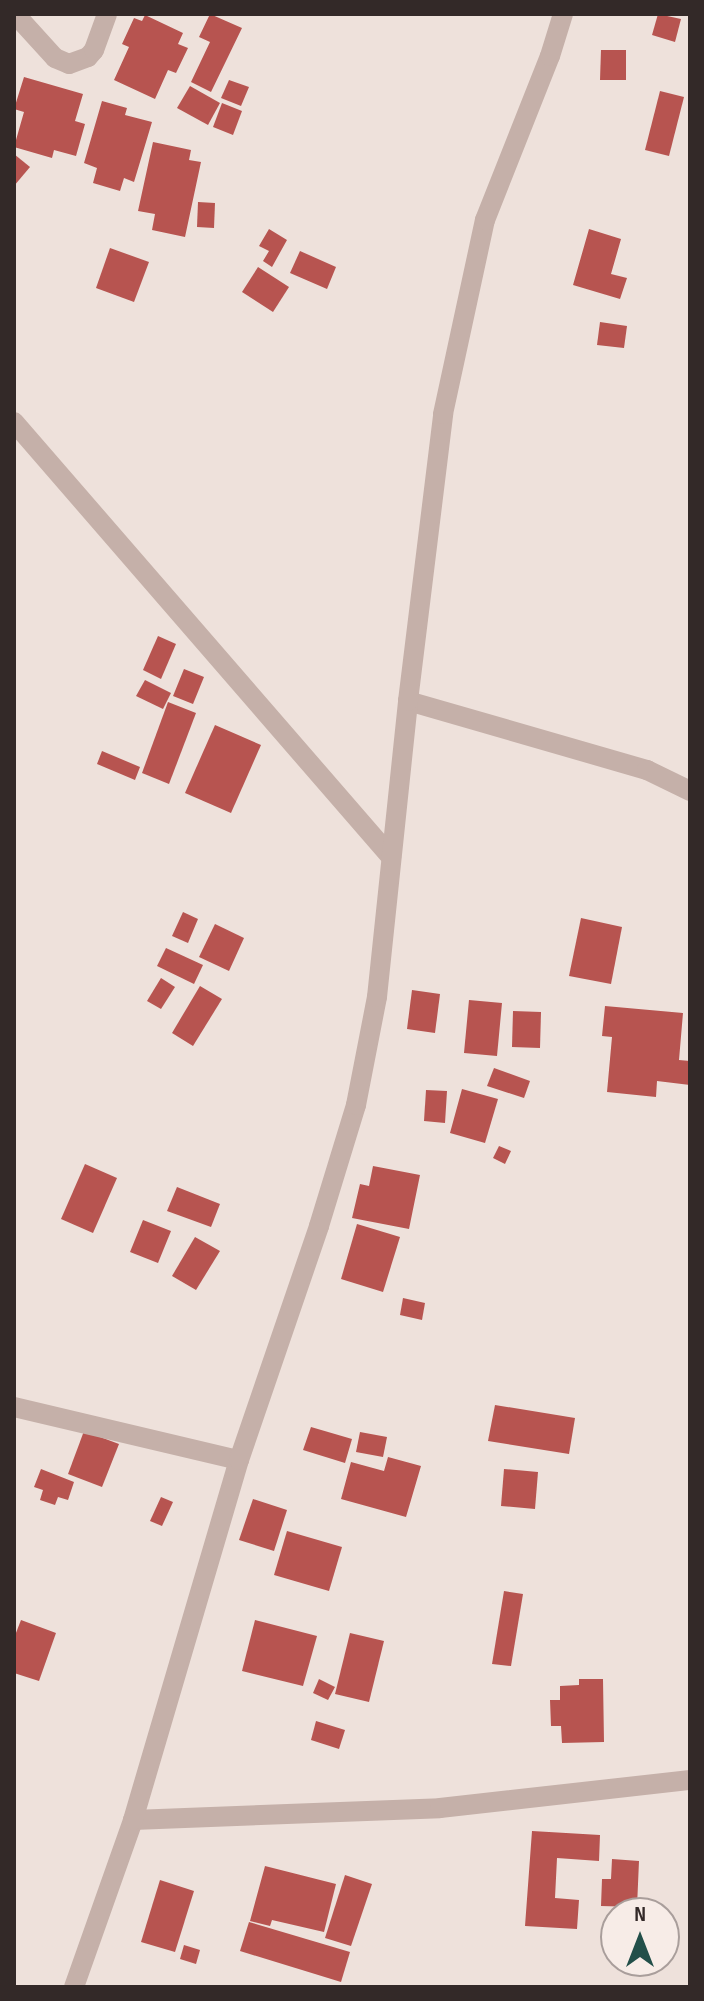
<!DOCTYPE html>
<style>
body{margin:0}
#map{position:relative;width:704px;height:2001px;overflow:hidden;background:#eee1db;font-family:"Sofia Sans Condensed",sans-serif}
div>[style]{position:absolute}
.building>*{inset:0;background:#b75450}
.minor>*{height:20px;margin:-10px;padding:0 10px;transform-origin:10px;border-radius:10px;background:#c5b0a9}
span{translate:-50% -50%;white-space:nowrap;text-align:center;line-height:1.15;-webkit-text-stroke:8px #f7ece7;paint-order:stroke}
.frame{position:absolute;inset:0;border:16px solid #332928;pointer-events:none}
.north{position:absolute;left:600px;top:1897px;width:80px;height:80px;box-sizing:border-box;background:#f7ece7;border:2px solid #a99e9b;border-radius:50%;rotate:0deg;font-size:22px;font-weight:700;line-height:32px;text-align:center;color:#332928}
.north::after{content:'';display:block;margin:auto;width:28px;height:36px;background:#224f49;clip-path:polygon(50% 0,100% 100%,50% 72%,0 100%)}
</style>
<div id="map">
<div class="building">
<i style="clip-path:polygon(210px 14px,242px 28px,211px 92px,191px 82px,210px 42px,199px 37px)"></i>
<i style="clip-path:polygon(658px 14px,681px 19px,675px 42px,652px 35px)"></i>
<i style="clip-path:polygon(145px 15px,183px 33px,178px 44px,188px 48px,176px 73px,168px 70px,155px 99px,114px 80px,129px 47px,122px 44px,134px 18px,142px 21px)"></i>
<i style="clip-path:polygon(601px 50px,626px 50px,626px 80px,600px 80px)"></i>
<i style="clip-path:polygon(24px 77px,83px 94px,75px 121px,85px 124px,76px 156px,54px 150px,52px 158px,14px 147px,24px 112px,14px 109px)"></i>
<i style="clip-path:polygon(229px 80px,249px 87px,241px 106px,221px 98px)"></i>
<i style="clip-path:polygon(190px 86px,220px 103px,208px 125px,177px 108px)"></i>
<i style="clip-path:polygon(660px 91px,684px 97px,669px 156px,645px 150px)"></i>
<i style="clip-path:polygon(102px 101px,127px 108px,125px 115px,152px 122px,134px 182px,124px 178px,120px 191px,93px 183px,97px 168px,84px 163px)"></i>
<i style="clip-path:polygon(222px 103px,242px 111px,233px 135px,213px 127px)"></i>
<i style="clip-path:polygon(153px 142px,191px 150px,189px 160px,201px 162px,185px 237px,152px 230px,155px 214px,138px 211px)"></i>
<i style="clip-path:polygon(14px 154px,30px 167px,14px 186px)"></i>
<i style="clip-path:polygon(198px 202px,215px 203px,214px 228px,197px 227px)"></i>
<i style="clip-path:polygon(269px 229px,287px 240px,272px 267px,263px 261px,269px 251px,259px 246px)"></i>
<i style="clip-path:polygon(589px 229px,621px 239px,611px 274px,627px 278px,620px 299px,573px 285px)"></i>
<i style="clip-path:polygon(110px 248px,149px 262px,134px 302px,96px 288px)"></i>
<i style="clip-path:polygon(300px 251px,336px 267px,327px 289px,290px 273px)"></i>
<i style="clip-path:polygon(258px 267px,289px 287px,273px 312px,242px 292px)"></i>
<i style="clip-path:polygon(600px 322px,627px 326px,624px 348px,597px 345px)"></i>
<i style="clip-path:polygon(158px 636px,176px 644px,161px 679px,143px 670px)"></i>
<i style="clip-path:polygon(184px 669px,204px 677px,193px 704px,173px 696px)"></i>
<i style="clip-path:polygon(145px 680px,171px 693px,163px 709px,136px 696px)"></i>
<i style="clip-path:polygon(168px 702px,196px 713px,169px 784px,142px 773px)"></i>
<i style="clip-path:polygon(215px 725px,261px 745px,231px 813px,185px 793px)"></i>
<i style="clip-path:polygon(102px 751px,140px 767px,135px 780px,97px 764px)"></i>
<i style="clip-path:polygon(183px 912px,198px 919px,188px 943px,172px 936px)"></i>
<i style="clip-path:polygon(581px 918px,622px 927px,611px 984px,569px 976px)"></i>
<i style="clip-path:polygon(215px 924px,244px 938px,229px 971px,199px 957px)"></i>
<i style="clip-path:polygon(166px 948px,203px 965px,194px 984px,157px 966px)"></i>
<i style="clip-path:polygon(161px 978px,175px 987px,161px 1009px,147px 1001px)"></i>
<i style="clip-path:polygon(200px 986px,222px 999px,193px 1046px,172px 1033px)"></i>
<i style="clip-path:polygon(412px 990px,440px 994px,435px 1033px,407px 1029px)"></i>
<i style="clip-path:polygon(469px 1000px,502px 1003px,497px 1056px,464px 1053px)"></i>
<i style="clip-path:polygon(605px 1006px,683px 1013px,679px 1060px,690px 1061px,690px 1085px,657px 1081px,656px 1097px,607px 1092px,612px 1037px,602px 1036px)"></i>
<i style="clip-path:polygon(513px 1011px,541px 1012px,540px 1048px,512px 1047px)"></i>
<i style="clip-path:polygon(494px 1068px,530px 1081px,524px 1098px,487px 1086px)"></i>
<i style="clip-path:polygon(462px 1089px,498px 1099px,485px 1143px,450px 1133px)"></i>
<i style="clip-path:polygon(426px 1090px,447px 1091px,445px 1123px,424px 1121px)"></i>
<i style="clip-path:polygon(499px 1146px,511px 1151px,505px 1164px,493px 1158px)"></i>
<i style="clip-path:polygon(85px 1164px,117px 1178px,93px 1233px,61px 1219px)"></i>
<i style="clip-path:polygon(373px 1166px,420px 1175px,409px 1229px,352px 1218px,360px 1184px,369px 1186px)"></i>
<i style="clip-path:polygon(177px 1187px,220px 1204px,211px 1227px,167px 1211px)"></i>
<i style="clip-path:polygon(143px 1220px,171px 1231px,158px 1263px,130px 1252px)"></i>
<i style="clip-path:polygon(357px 1224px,400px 1237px,383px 1292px,341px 1279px)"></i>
<i style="clip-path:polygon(195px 1237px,220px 1251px,196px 1290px,172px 1276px)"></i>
<i style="clip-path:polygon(403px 1298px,425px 1303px,422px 1320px,400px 1315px)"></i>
<i style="clip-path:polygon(495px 1405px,575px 1418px,569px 1454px,488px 1441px)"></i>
<i style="clip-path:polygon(311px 1427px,352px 1439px,345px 1463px,303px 1450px)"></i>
<i style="clip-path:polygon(84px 1431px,119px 1444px,102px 1487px,68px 1474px)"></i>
<i style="clip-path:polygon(360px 1432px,387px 1437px,383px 1457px,356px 1452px)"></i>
<i style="clip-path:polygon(388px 1457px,421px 1466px,406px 1517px,341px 1499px,351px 1462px,384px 1471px)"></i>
<i style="clip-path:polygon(41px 1469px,74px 1482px,68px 1500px,58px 1497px,55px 1505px,40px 1500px,43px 1490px,34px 1487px)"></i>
<i style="clip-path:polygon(504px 1469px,538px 1472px,535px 1509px,501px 1506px)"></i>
<i style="clip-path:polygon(161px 1497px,173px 1502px,162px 1526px,150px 1521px)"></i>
<i style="clip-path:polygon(253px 1499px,287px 1510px,274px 1551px,239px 1540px)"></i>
<i style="clip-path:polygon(287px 1531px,342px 1547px,329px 1591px,274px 1575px)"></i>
<i style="clip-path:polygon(504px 1591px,523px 1594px,511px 1666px,492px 1664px)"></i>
<i style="clip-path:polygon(21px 1620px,56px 1633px,39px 1681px,14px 1673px,14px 1638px)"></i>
<i style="clip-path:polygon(255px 1620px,317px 1636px,303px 1686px,242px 1671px)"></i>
<i style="clip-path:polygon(350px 1633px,384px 1641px,369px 1702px,335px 1694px)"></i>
<i style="clip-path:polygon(319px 1679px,335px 1687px,328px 1700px,313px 1693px)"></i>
<i style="clip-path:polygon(579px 1679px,603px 1679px,604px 1742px,562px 1743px,561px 1726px,551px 1726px,550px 1700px,560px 1700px,560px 1686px,579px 1685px)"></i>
<i style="clip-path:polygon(316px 1721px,345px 1730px,339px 1749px,311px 1740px)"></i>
<i style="clip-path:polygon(532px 1831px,600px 1835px,599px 1861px,557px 1858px,555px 1898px,579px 1900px,577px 1929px,525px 1926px)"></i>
<i style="clip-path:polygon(612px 1859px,639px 1861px,637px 1907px,601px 1906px,602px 1879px,611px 1879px)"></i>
<i style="clip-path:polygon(265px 1866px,336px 1884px,324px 1932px,272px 1920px,270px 1926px,250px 1921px)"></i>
<i style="clip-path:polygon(345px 1875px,372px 1884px,351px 1946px,325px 1938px)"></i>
<i style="clip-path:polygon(160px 1880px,194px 1891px,175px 1952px,141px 1942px)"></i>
<i style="clip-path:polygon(249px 1922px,350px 1952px,341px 1982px,240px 1951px)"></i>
<i style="clip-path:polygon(184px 1945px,200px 1950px,196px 1964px,180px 1959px)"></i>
</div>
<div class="minor">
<i style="left:15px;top:14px;width:59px;rotate:47.7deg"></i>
<i style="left:55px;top:58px;width:15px;rotate:23deg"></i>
<i style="left:69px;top:64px;width:20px;rotate:-20deg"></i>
<i style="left:88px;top:57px;width:9px;rotate:-49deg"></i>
<i style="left:94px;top:50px;width:38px;rotate:-70deg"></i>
<i style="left:14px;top:422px;width:576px;rotate:49.09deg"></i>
<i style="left:408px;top:701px;width:249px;rotate:16.1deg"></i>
<i style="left:647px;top:770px;width:48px;rotate:26deg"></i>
<i style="left:14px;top:1407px;width:231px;rotate:13.3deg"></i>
<i style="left:133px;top:1820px;width:307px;rotate:-2.2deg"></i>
<i style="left:440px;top:1808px;width:252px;rotate:-6.4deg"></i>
<i style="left:74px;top:1987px;width:177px;rotate:-70.5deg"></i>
<i style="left:133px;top:1820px;width:375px;rotate:-73.6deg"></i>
<i style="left:239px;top:1460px;width:247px;rotate:-71.1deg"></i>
<i style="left:319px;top:1226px;width:127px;rotate:-73deg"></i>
<i style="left:356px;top:1105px;width:110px;rotate:-79deg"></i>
<i style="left:377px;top:997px;width:298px;rotate:-84deg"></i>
<i style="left:408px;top:701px;width:289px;rotate:-83deg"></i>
<i style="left:443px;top:414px;width:198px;rotate:-77.8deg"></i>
<i style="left:485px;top:220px;width:176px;rotate:-68.4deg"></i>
<i style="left:550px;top:56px;width:44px;rotate:-72.8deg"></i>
</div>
<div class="frame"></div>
<div class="north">N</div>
</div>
